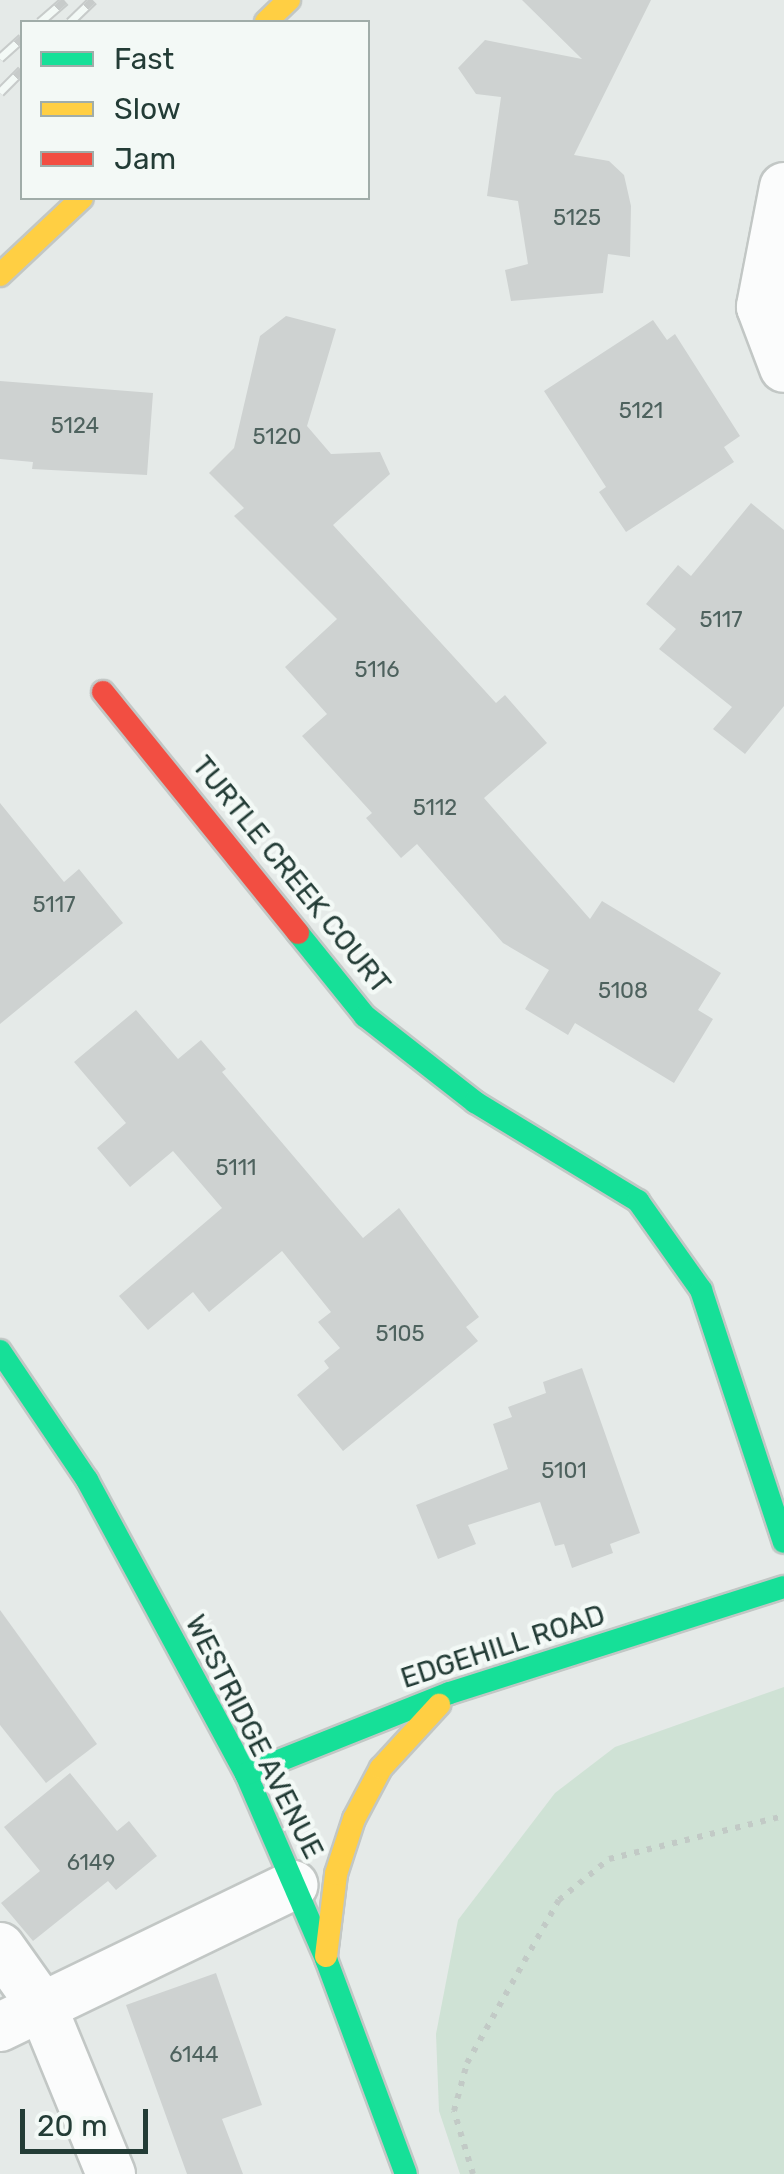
<!DOCTYPE html>
<style>
body{margin:0}
#map{position:relative;width:784px;height:2174px;overflow:hidden;background:#e5eae8;font-family:Rubik,sans-serif}
div>[style]{position:absolute}
.green>*{inset:0;background:#cfe2d5}
.building>*{inset:0;background:#ced2d1}
.path>*{height:6px;margin-top:-3px;transform-origin:0;background:repeating-linear-gradient(90deg,#c2cac6 0 5px,transparent 0 13px)}
.roads{filter:drop-shadow(2px 0 #c2c7c5) drop-shadow(-2px 0 #c2c7c5) drop-shadow(0 2px #c2c7c5) drop-shadow(0 -2px #c2c7c5)}
.street>*{height:48px;margin:-24px;padding:0 24px;transform-origin:24px;border-radius:24px;background:#fbfcfc}
.fast>*{height:22px;margin:-11px;padding:0 11px;transform-origin:11px;border-radius:11px;background:#16e098}
.slow>*{height:22px;margin:-11px;padding:0 11px;transform-origin:11px;border-radius:11px;background:#ffcf43}
.jam>*{height:22px;margin:-11px;padding:0 11px;transform-origin:11px;border-radius:11px;background:#f24e42}
.rail>*{height:11px;margin-top:-5.5px;transform-origin:0;background:repeating-linear-gradient(90deg,#f3f9f6 0 22px,#c7cbca 0 44px);box-sizing:border-box;border-block:2px solid #c7cbca}
span{translate:-50% -50%;white-space:nowrap;text-align:center;line-height:1.15;-webkit-text-stroke:9px #f3f9f6;paint-order:stroke}
.number-label{font-size:22px;color:#4e625e}
.number-label span{-webkit-text-stroke-width:0}
.street-label{font-size:28px;color:#233c36}
.legend{position:absolute;left:20px;top:20px;width:350px;height:180px;box-sizing:border-box;background:#f3f9f6;border:2px solid #a0ada9;margin:0;padding:12px 18px;list-style:none;font-size:30px;color:#233c36}
.legend li{display:flex;align-items:center;gap:20px;height:50px}
.legend b{width:50px;border:2px solid #a0ada9}
.scale{position:absolute;left:20px;top:2109px;width:128px;height:45px;box-sizing:border-box;border:5px solid #233c36;border-top:0;padding-left:12px;font-size:30px;line-height:35px;white-space:nowrap;color:#233c36;-webkit-text-stroke:8px #f3f9f6;paint-order:stroke}
</style>
<div id="map">
<div class="green">
<i style="clip-path:polygon(784px 1687px,784px 2174px,460px 2174px,439px 2111px,436px 2034px,458px 1920px,555px 1793px,615px 1747px)"></i>
</div>
<div class="building">
<i style="clip-path:polygon(522px 0,651px 0,574px 155px,609px 161px,624px 175px,631px 206px,630px 257px,608px 254px,603px 293px,511px 301px,505px 270px,528px 264px,518px 201px,487px 196px,501px 97px,476px 94px,458px 68px,485px 40px,582px 59px)"></i>
<i style="clip-path:polygon(286px 316px,336px 329px,307px 426px,331px 454px,380px 452px,390px 474px,333px 525px,496px 703px,505px 695px,547px 743px,484px 798px,590px 919px,602px 901px,721px 973px,698px 1010px,713px 1019px,674px 1083px,575px 1023px,568px 1035px,525px 1009px,549px 970px,503px 943px,417px 844px,401px 858px,366px 818px,372px 813px,302px 736px,327px 714px,285px 667px,337px 619px,234px 516px,244px 508px,209px 473px,234px 448px,260px 336px)"></i>
<i style="clip-path:polygon(653px 320px,667px 340px,675px 334px,740px 436px,724px 447px,734px 462px,626px 532px,599px 492px,606px 487px,544px 391px)"></i>
<i style="clip-path:polygon(0 381px,153px 393px,147px 475px,32px 469px,33px 462px,0 459px)"></i>
<i style="clip-path:polygon(751px 503px,784px 530px,784px 706px,745px 754px,713px 729px,732px 707px,659px 649px,676px 629px,646px 604px,678px 565px,691px 576px)"></i>
<i style="clip-path:polygon(0 803px,64px 882px,79px 869px,123px 923px,0 1024px)"></i>
<i style="clip-path:polygon(136px 1010px,178px 1059px,201px 1040px,226px 1069px,222px 1072px,363px 1238px,399px 1208px,479px 1317px,466px 1327px,478px 1341px,343px 1451px,297px 1395px,329px 1368px,324px 1361px,340px 1348px,318px 1322px,331px 1312px,282px 1251px,209px 1312px,193px 1292px,148px 1330px,119px 1296px,222px 1208px,173px 1151px,130px 1187px,97px 1148px,126px 1123px,74px 1062px)"></i>
<i style="clip-path:polygon(582px 1368px,640px 1533px,610px 1544px,613px 1553px,572px 1568px,564px 1544px,555px 1546px,540px 1502px,468px 1525px,476px 1544px,438px 1559px,416px 1505px,508px 1469px,493px 1424px,512px 1417px,508px 1407px,546px 1393px,543px 1382px)"></i>
<i style="clip-path:polygon(0 1610px,97px 1744px,46px 1783px,0 1725px)"></i>
<i style="clip-path:polygon(70px 1773px,117px 1831px,129px 1821px,157px 1856px,116px 1890px,108px 1881px,33px 1941px,1px 1903px,40px 1871px,4px 1827px)"></i>
<i style="clip-path:polygon(216px 1973px,262px 2105px,222px 2119px,243px 2174px,187px 2174px,126px 2005px)"></i>
</div>
<div class="path">
<i style="left:473px;top:2174px;width:66px;rotate:-106.8deg"></i>
<i style="left:454px;top:2111px;width:50px;rotate:-74.8deg"></i>
<i style="left:467px;top:2063px;width:187px;rotate:-60.6deg"></i>
<i style="left:559px;top:1900px;width:65px;rotate:-39.4deg"></i>
<i style="left:609px;top:1859px;width:180px;rotate:-13.8deg"></i>
</div>
<div class="roads">
<div class="street">
<i style="left:784px;top:187px;width:122px;rotate:100.9deg"></i>
<i style="left:761px;top:307px;width:65px;rotate:69.3deg"></i>
<i style="left:0;top:1947px;width:72px;rotate:54.6deg"></i>
<i style="left:42px;top:2006px;width:182px;rotate:67.7deg"></i>
<i style="left:0;top:2027px;width:326px;rotate:-25.8deg"></i>
</div>
<div class="fast">
<i style="left:298px;top:933px;width:107px;rotate:51.1deg"></i>
<i style="left:365px;top:1016px;width:140px;rotate:38deg"></i>
<i style="left:475px;top:1102px;width:191px;rotate:31.3deg"></i>
<i style="left:638px;top:1201px;width:109px;rotate:54.7deg"></i>
<i style="left:701px;top:1290px;width:265px;rotate:71.8deg"></i>
<i style="left:0;top:1351px;width:156px;rotate:56deg"></i>
<i style="left:87px;top:1480px;width:334px;rotate:61.6deg"></i>
<i style="left:246px;top:1774px;width:202px;rotate:66.6deg"></i>
<i style="left:326px;top:1959px;width:229px;rotate:69.6deg"></i>
<i style="left:246px;top:1774px;width:219px;rotate:-21.7deg"></i>
<i style="left:450px;top:1693px;width:350px;rotate:-17.6deg"></i>
</div>
<div class="slow">
<i style="left:266px;top:22px;width:32px;rotate:-44deg"></i>
<i style="left:0;top:275px;width:112px;rotate:-43.2deg"></i>
<i style="left:326px;top:1956px;width:83px;rotate:-83deg"></i>
<i style="left:336px;top:1874px;width:58px;rotate:-71.9deg"></i>
<i style="left:354px;top:1819px;width:58px;rotate:-62.1deg"></i>
<i style="left:381px;top:1768px;width:86px;rotate:-47.4deg"></i>
</div>
<div class="jam">
<i style="left:103px;top:692px;width:310px;rotate:51deg"></i>
</div>
</div>
<div class="rail">
<i style="left:40px;top:22px;width:33px;rotate:-41deg"></i>
<i style="left:70px;top:22px;width:32px;rotate:-44deg"></i>
<i style="left:0;top:58px;width:30px;rotate:-42deg"></i>
<i style="left:0;top:92px;width:31px;rotate:-45deg"></i>
</div>
<div class="number-label">
<span style="left:577px;top:218px">5125</span>
<span style="left:641px;top:411px">5121</span>
<span style="left:75px;top:426px">5124</span>
<span style="left:277px;top:437px">5120</span>
<span style="left:721px;top:620px">5117</span>
<span style="left:377px;top:670px">5116</span>
<span style="left:435px;top:808px">5112</span>
<span style="left:54px;top:905px">5117</span>
<span style="left:623px;top:991px">5108</span>
<span style="left:236px;top:1168px">5111</span>
<span style="left:400px;top:1334px">5105</span>
<span style="left:564px;top:1471px">5101</span>
<span style="left:91px;top:1863px">6149</span>
<span style="left:194px;top:2055px">6144</span>
</div>
<div class="street-label">
<span style="left:291px;top:875px;rotate:51deg">TURTLE CREEK COURT</span>
<span style="left:503px;top:1647px;rotate:-18deg">EDGEHILL ROAD</span>
<span style="left:254px;top:1737px;rotate:63deg">WESTRIDGE AVENUE</span>
</div>
<ul class="legend">
<li><b style="height:12px;background:#16e098"></b>Fast</li>
<li><b style="height:12px;background:#ffcf43"></b>Slow</li>
<li><b style="height:12px;background:#f24e42"></b>Jam</li>
</ul>
<div class="scale">20 m</div>
</div>
